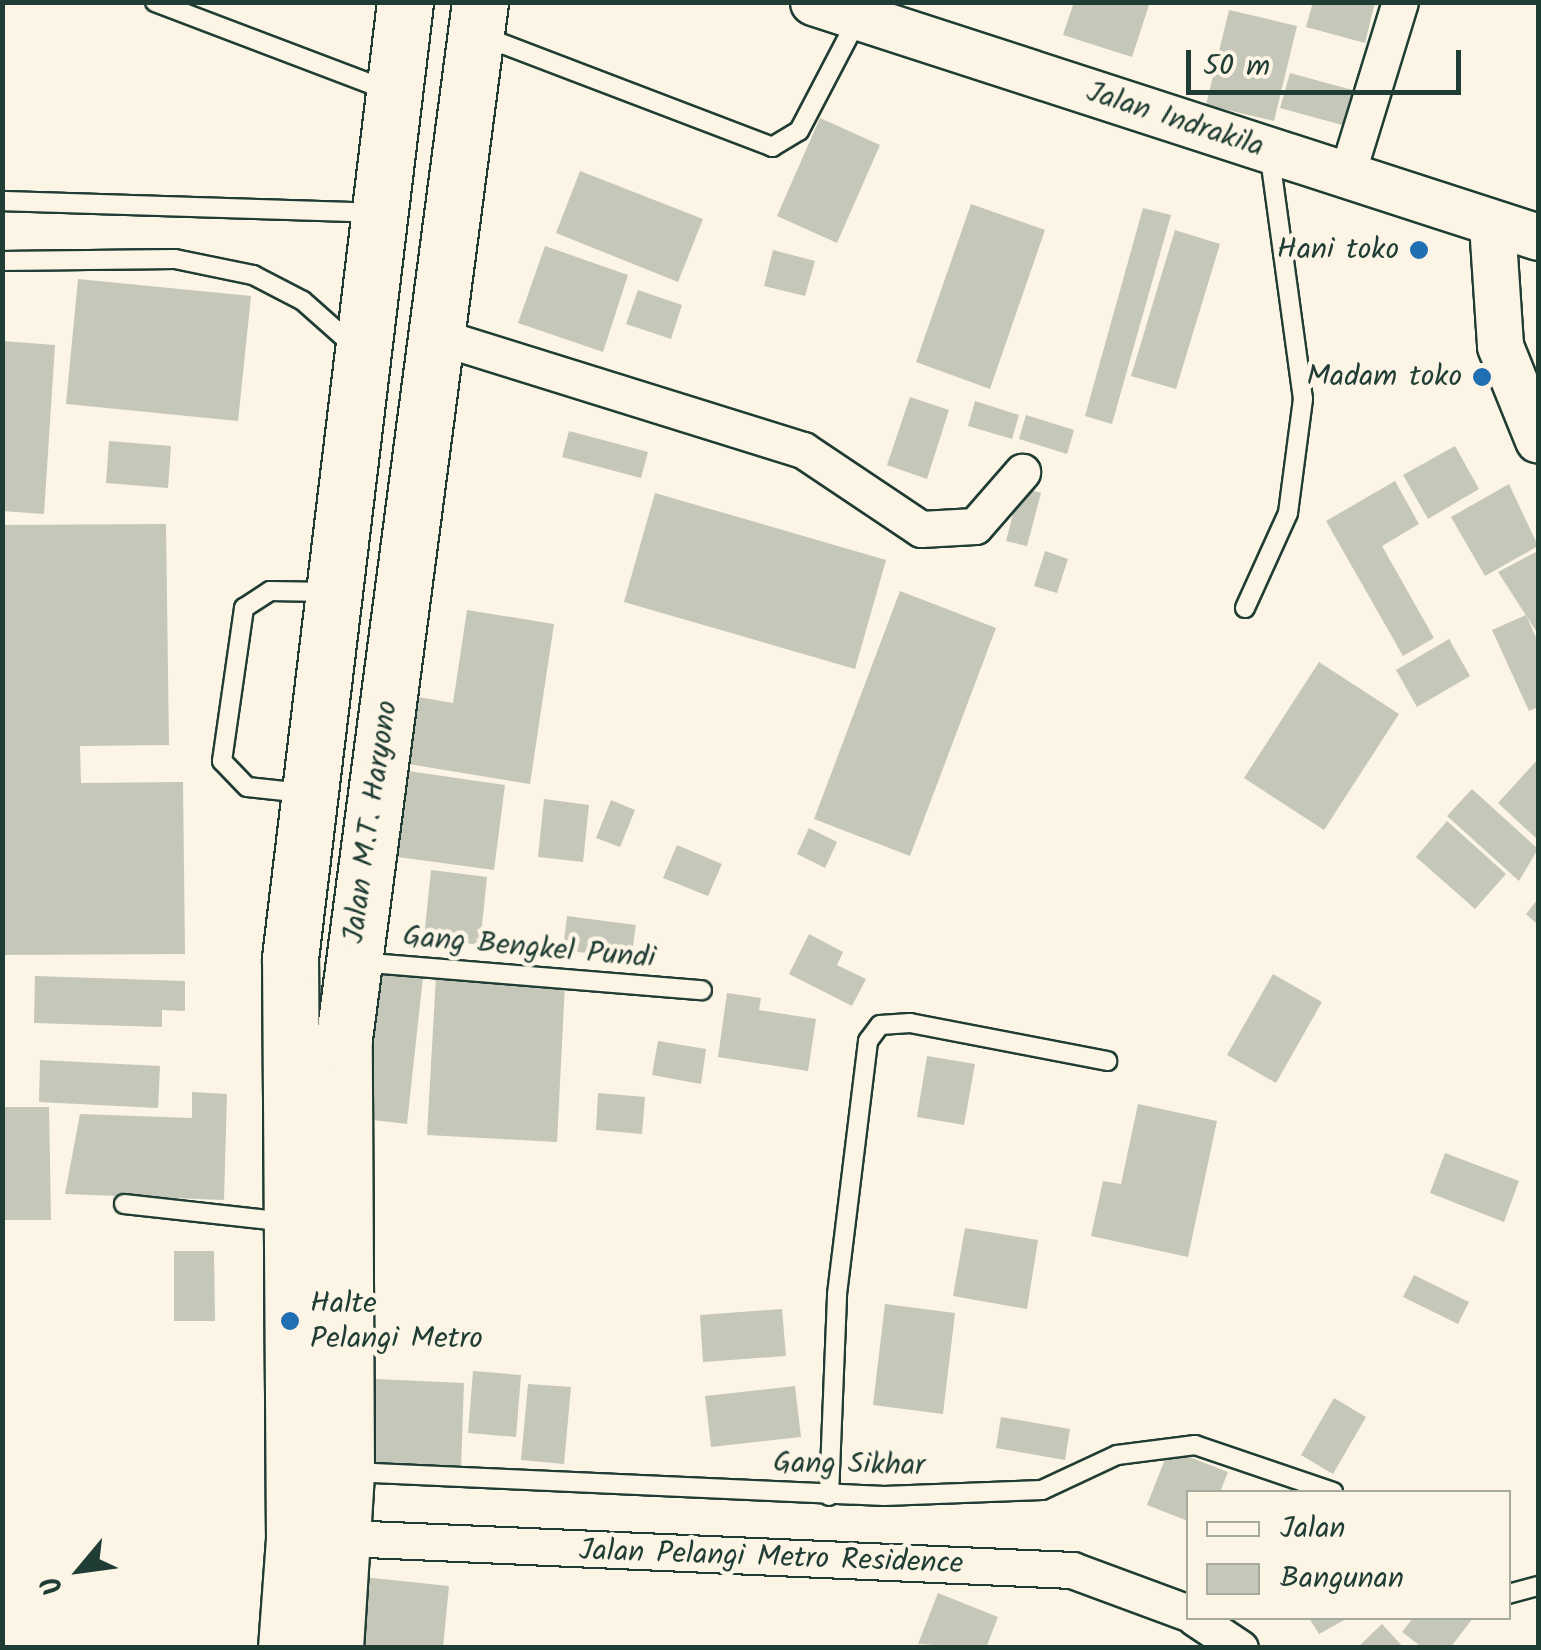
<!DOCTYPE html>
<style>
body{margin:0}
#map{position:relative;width:1541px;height:1650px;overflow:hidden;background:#fcf5e5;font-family:Kalam,sans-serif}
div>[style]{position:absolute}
.building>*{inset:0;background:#c5c7b9}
.roads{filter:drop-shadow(2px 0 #1f3d34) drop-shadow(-2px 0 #1f3d34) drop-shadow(0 2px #1f3d34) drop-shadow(0 -2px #1f3d34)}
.service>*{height:18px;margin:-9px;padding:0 9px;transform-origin:9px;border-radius:9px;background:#fcf5e5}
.minor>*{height:35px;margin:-17.5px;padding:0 17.5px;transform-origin:17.5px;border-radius:17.5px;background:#fcf5e5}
.tertiary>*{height:45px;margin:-22.5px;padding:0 22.5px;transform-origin:22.5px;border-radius:22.5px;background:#fcf5e5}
.trunk>*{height:55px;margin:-27.5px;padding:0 27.5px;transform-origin:27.5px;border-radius:27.5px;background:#fcf5e5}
.dots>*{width:28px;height:28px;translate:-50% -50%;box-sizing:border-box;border:5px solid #fcf5e5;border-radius:50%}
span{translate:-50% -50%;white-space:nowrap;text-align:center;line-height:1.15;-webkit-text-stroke:9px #fcf5e5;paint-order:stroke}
.street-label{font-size:30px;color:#1f3d34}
.poi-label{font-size:30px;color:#1f3d34}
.right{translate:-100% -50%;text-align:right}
.left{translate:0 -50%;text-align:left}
.frame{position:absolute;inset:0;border:5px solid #1f3d34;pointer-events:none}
.legend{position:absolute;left:1186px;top:1490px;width:325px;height:130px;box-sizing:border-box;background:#fcf5e5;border:2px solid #a4ab9e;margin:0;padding:12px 18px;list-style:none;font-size:30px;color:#1f3d34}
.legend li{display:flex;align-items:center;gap:20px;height:50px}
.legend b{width:50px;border:2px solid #a4ab9e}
.north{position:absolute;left:30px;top:1520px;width:100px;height:100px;-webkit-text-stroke:8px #fcf5e5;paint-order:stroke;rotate:241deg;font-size:28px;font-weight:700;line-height:40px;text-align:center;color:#1f3d34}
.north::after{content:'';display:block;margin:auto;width:35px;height:45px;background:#1f3d34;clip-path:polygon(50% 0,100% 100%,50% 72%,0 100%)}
.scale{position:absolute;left:1186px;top:50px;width:275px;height:45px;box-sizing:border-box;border:5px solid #1f3d34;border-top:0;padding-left:12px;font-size:30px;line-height:35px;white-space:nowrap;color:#1f3d34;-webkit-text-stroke:8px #fcf5e5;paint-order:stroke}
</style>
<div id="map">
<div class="building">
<i style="clip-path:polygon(1074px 2px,1150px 2px,1132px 57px,1063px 35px)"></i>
<i style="clip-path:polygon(1313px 2px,1375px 2px,1365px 43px,1306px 27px)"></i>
<i style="clip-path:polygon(1229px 10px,1297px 26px,1274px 121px,1206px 105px)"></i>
<i style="clip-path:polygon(1290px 73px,1367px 94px,1357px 129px,1280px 108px)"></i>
<i style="clip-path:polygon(820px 118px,880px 145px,837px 243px,777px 216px)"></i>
<i style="clip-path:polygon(580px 171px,703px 219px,678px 282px,556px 233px)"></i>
<i style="clip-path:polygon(971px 204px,1045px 230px,990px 389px,916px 362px)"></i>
<i style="clip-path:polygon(1143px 208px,1171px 215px,1112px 424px,1085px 416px)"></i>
<i style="clip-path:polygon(1175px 230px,1220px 244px,1176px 389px,1131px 376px)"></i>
<i style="clip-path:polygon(545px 246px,628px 275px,603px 352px,518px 323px)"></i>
<i style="clip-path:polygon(773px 250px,815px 261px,805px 296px,764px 286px)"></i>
<i style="clip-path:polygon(78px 279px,251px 296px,238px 421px,66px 404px)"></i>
<i style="clip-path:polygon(638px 290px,682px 305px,671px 339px,626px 324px)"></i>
<i style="clip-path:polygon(2px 341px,55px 345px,44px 514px,2px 511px)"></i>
<i style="clip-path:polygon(910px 397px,949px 410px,927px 479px,887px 465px)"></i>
<i style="clip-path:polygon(975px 401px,1019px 415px,1012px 439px,968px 426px)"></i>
<i style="clip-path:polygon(1026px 415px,1074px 430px,1067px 454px,1019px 439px)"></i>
<i style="clip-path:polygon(569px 431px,648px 452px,641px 478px,562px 457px)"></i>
<i style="clip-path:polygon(109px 441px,171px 446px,168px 488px,106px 483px)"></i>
<i style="clip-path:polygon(1455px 446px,1479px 489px,1428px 519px,1403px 475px)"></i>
<i style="clip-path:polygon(1395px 481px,1419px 524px,1382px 546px,1434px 638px,1403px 656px,1326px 521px)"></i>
<i style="clip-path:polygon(1509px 484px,1538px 546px,1485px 576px,1451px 517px)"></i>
<i style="clip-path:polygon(1020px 487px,1041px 493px,1027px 546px,1006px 541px)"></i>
<i style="clip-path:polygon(655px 493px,886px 560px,855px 669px,624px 602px)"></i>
<i style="clip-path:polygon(166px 524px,169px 745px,80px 746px,81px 783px,183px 782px,185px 954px,2px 955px,2px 525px)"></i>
<i style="clip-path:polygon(1045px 551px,1068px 559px,1057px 593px,1034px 586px)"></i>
<i style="clip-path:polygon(1538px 551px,1538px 634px,1498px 572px)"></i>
<i style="clip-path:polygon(900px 591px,996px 628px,910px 856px,814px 819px)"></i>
<i style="clip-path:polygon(467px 610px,554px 624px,530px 784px,408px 764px,418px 697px,453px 703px)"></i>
<i style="clip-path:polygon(1526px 615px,1538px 642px,1538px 707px,1529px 711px,1492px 630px)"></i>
<i style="clip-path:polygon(1449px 639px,1470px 676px,1417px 707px,1396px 670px)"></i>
<i style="clip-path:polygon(1319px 662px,1399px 714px,1324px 830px,1244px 778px)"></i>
<i style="clip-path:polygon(1538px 759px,1538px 840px,1498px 803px)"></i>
<i style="clip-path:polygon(394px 769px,505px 785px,494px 870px,383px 855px)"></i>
<i style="clip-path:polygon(1472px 789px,1538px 849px,1519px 881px,1447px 816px)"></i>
<i style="clip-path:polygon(544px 799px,589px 805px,583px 862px,538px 857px)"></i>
<i style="clip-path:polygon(611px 800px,635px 810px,620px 847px,596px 838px)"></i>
<i style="clip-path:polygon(1447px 821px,1506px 874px,1475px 909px,1416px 857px)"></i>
<i style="clip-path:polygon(809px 828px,837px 842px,825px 868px,797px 854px)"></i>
<i style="clip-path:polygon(677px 845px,722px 864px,708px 896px,663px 878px)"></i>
<i style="clip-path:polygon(431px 870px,487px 877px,480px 945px,424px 938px)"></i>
<i style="clip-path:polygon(1538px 899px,1538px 925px,1526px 914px)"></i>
<i style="clip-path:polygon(567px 916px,636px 925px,631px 959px,563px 950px)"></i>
<i style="clip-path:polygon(809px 934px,843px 952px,837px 965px,866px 979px,852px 1006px,789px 974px)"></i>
<i style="clip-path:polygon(371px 971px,423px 977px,407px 1124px,356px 1118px)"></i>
<i style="clip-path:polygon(1273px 974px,1322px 1002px,1276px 1083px,1227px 1055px)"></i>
<i style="clip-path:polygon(35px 976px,185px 981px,185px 1011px,162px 1010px,162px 1027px,34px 1023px)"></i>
<i style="clip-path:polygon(436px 976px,565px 984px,557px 1142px,427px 1135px)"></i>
<i style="clip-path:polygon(727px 993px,761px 998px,759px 1010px,816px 1019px,808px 1071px,718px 1057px)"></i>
<i style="clip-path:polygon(658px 1041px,706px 1049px,701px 1084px,652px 1075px)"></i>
<i style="clip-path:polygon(927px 1056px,975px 1064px,964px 1125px,917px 1117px)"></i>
<i style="clip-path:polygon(40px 1060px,160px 1066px,158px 1108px,39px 1102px)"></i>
<i style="clip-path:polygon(192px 1092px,227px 1094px,224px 1200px,65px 1194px,80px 1114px,192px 1118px)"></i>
<i style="clip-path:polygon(598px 1093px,645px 1097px,642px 1134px,596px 1130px)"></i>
<i style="clip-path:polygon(1138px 1104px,1217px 1121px,1188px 1257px,1091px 1236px,1103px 1181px,1121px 1184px)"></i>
<i style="clip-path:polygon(2px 1107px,49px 1107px,51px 1220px,2px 1220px)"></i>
<i style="clip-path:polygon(1445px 1153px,1519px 1181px,1504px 1222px,1430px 1193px)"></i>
<i style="clip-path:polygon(965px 1228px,1038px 1240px,1027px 1309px,953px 1296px)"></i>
<i style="clip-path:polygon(174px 1251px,214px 1251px,215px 1321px,174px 1321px)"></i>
<i style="clip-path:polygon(1414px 1275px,1469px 1302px,1458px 1324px,1403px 1297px)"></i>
<i style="clip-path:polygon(885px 1304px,955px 1313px,943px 1414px,873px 1405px)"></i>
<i style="clip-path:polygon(782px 1309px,786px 1356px,703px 1362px,700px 1315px)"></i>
<i style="clip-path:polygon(473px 1371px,521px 1375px,516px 1437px,468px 1433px)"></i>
<i style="clip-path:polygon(375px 1379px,464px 1383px,461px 1468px,372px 1465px)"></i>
<i style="clip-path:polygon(528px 1384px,571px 1387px,564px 1464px,521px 1460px)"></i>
<i style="clip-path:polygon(795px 1386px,801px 1437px,711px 1447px,705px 1396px)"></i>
<i style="clip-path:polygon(1334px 1398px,1366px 1417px,1333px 1474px,1301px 1455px)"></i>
<i style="clip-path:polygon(1001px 1417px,1070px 1429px,1065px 1460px,996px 1448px)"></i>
<i style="clip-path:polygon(1169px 1449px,1228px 1472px,1220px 1492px,1188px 1492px,1188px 1521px,1147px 1505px)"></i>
<i style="clip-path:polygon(363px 1577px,449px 1586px,443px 1648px,356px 1648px)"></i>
<i style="clip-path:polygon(938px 1593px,998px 1617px,986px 1648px,918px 1644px)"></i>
<i style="clip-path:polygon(1309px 1618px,1348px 1618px,1319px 1634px)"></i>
<i style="clip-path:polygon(1413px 1618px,1473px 1618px,1450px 1648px,1423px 1648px,1402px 1632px)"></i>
<i style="clip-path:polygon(1382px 1624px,1404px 1648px,1357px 1648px)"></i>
</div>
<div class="roads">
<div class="service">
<i style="left:155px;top:2px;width:248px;rotate:20.8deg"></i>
<i style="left:482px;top:36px;width:311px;rotate:20.9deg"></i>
<i style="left:772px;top:147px;width:31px;rotate:-31deg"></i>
<i style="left:799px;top:131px;width:130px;rotate:-62.4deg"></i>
<i style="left:2px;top:201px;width:373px;rotate:1.8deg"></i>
<i style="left:2px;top:261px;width:173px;rotate:-0.7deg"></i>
<i style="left:175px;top:259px;width:80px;rotate:11.6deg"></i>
<i style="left:253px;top:275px;width:56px;rotate:27.5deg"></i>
<i style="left:303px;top:301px;width:69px;rotate:41.5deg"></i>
<i style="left:1245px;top:608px;width:104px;rotate:-65.6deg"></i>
<i style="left:1288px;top:513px;width:115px;rotate:-82.5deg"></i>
<i style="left:1303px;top:399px;width:250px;rotate:-97.8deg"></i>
<i style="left:303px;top:793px;width:56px;rotate:-173.9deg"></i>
<i style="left:247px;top:787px;width:36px;rotate:-134deg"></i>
<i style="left:222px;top:761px;width:155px;rotate:-81.8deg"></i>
<i style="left:244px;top:608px;width:31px;rotate:-33deg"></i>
<i style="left:270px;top:591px;width:58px;rotate:1deg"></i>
<i style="left:358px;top:962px;width:345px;rotate:4.7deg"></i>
<i style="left:124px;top:1204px;width:163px;rotate:6.3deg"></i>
<i style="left:351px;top:1472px;width:534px;rotate:2.58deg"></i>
<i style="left:884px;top:1496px;width:158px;rotate:-2.2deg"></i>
<i style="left:1042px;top:1490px;width:83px;rotate:-25deg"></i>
<i style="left:1117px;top:1455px;width:79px;rotate:-7.3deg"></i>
<i style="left:1195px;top:1445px;width:146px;rotate:18.8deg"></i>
<i style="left:829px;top:1496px;width:202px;rotate:-87.7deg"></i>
<i style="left:837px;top:1294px;width:255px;rotate:-83deg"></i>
<i style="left:868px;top:1041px;width:20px;rotate:-53deg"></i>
<i style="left:880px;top:1025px;width:30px;rotate:-4deg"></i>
<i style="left:910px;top:1023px;width:201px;rotate:10.9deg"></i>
<i style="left:1508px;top:1594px;width:31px;rotate:-15deg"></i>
</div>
<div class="minor">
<i style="left:1347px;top:174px;width:180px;rotate:-72.9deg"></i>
<i style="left:440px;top:337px;width:380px;rotate:17.3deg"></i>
<i style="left:803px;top:450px;width:142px;rotate:33.8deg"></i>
<i style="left:921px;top:529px;width:54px;rotate:-3.2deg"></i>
<i style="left:975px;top:526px;width:72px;rotate:-49deg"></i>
<i style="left:345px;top:1538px;width:728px;rotate:2.52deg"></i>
<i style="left:1072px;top:1570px;width:124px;rotate:20.3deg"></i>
<i style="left:1195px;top:1618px;width:54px;rotate:33.7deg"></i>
</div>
<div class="tertiary">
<i style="left:813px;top:2px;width:762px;rotate:17.96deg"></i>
<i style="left:1492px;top:224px;width:122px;rotate:86.2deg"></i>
<i style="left:1500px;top:346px;width:101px;rotate:68deg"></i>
</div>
<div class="trunk">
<i style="left:286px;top:1648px;width:108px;rotate:-85.8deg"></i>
<i style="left:294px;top:1540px;width:582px;rotate:-90.39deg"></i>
<i style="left:290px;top:958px;width:963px;rotate:-83.14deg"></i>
<i style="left:335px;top:1648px;width:177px;rotate:-86.4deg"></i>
<i style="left:346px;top:1471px;width:433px;rotate:-90.3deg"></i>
<i style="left:344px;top:1038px;width:1045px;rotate:-82.52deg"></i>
</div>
</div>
<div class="dots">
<i style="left:1419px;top:250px;background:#1f6fb2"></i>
<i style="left:1482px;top:377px;background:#1f6fb2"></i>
<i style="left:290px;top:1321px;background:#1f6fb2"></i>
</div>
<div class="street-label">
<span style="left:1175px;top:120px;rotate:18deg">Jalan Indrakila</span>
<span style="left:371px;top:822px;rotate:-82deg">Jalan M.T. Haryono</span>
<span style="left:529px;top:948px;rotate:5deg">Gang Bengkel Pundi</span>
<span style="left:849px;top:1465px;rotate:1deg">Gang Sikhar</span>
<span style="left:771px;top:1558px;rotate:2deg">Jalan Pelangi Metro Residence</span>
</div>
<div class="poi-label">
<span class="right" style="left:1399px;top:250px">Hani toko</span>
<span class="right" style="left:1462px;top:377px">Madam toko</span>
<span class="left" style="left:310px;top:1321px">Halte<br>Pelangi Metro</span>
</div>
<div class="frame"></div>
<ul class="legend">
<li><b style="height:12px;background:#fcf5e5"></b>Jalan</li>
<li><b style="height:28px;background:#c5c7b9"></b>Bangunan</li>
</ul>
<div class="north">U</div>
<div class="scale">50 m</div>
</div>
